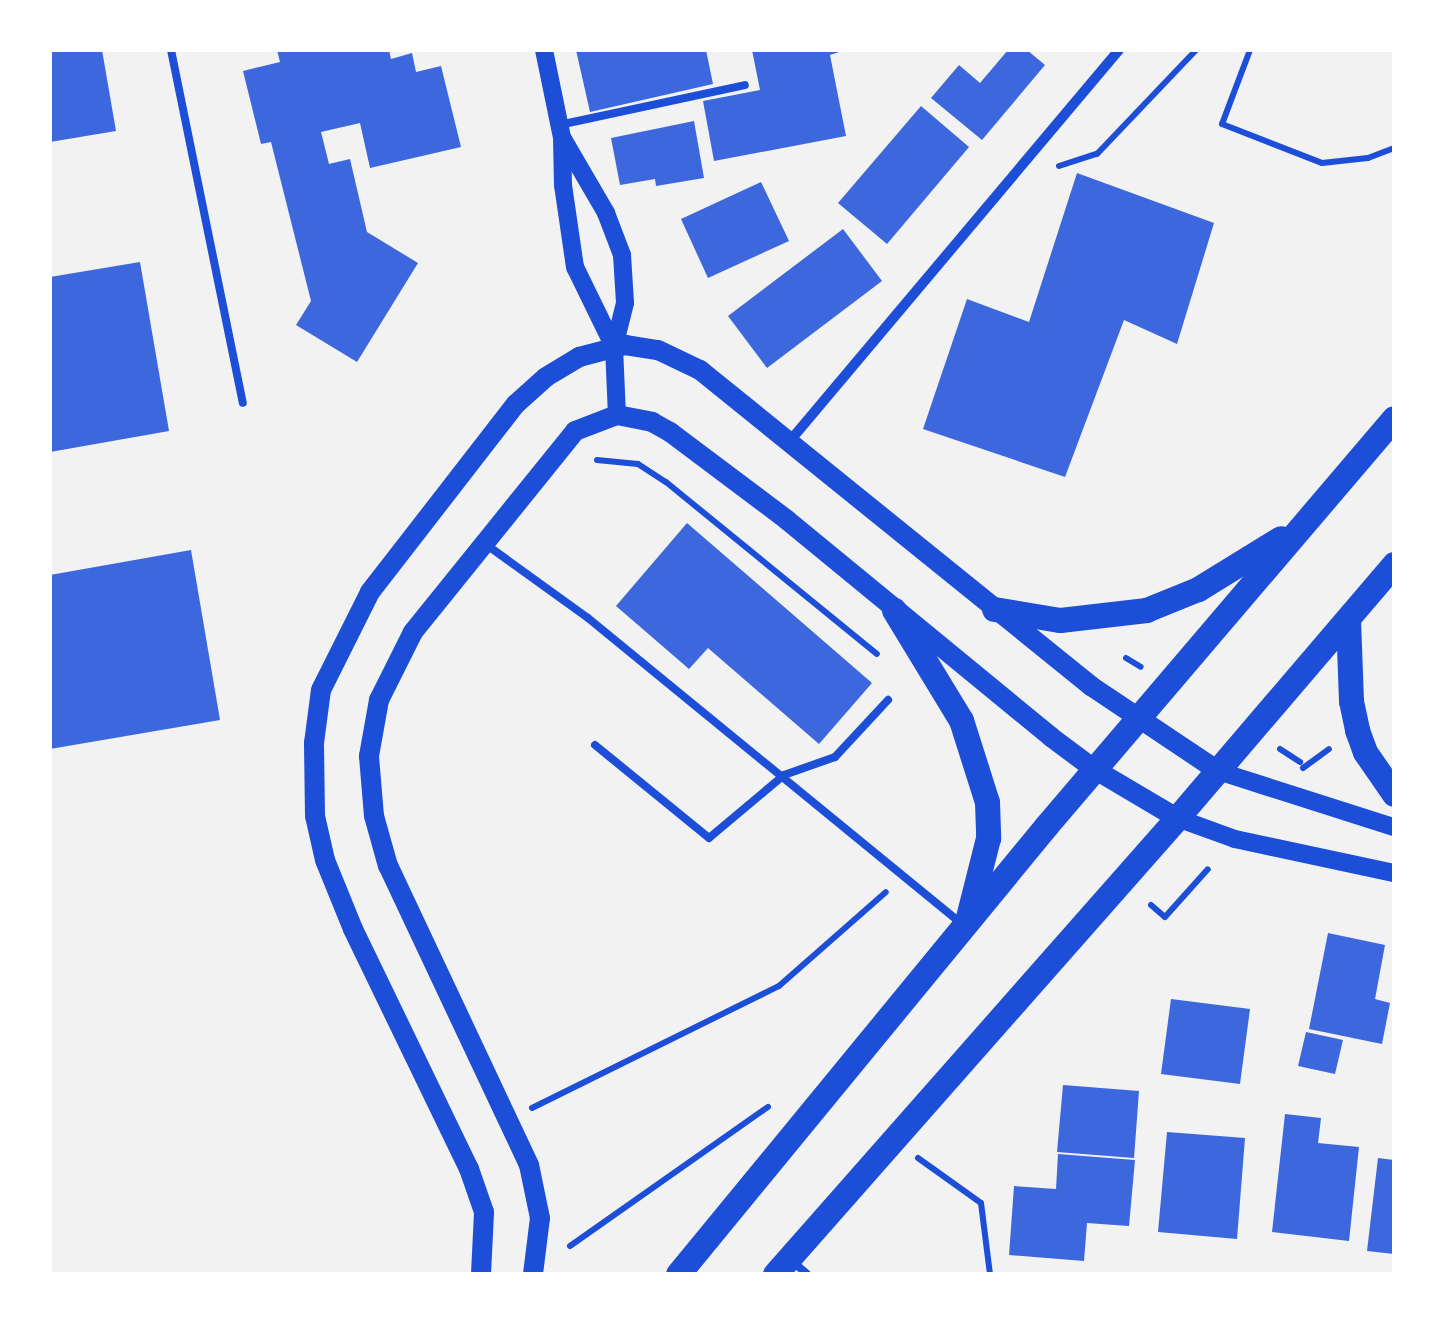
<!DOCTYPE html>
<style>
body{margin:0}
#map{position:relative;width:1444px;height:1324px;overflow:hidden;background:#f2f2f2;font-family:"IBM Plex Serif",serif}
div>[style]{position:absolute}
.building>*{inset:0;background:#3d67dc}
.path>*{height:6px;margin:-3px;padding:0 3px;transform-origin:3px;border-radius:3px;background:#1d4ed8}
.service>*{height:8px;margin:-4px;padding:0 4px;transform-origin:4px;border-radius:4px;background:#1d4ed8}
.minor>*{height:10px;margin:-5px;padding:0 5px;transform-origin:5px;border-radius:5px;background:#1d4ed8}
.tertiary>*{height:18px;margin:-9px;padding:0 9px;transform-origin:9px;border-radius:9px;background:#1d4ed8}
.secondary>*{height:20px;margin:-10px;padding:0 10px;transform-origin:10px;border-radius:10px;background:#1d4ed8}
.primary>*{height:25px;margin:-12.5px;padding:0 12.5px;transform-origin:12.5px;border-radius:12.5px;background:#1d4ed8}
span{translate:-50% -50%;white-space:nowrap;text-align:center;line-height:1.15;-webkit-text-stroke:8px #fff;paint-order:stroke}
.frame{position:absolute;inset:0;border:52px solid #fff;pointer-events:none}
</style>
<div id="map">
<div class="building">
<i style="clip-path:polygon(50px 50px,102px 50px,116px 131px,50px 142px)"></i>
<i style="clip-path:polygon(277px 50px,389px 50px,391px 59px,412px 53px,416px 72px,441px 66px,461px 147px,370px 168px,360px 123px,321px 132px,329px 164px,350px 159px,367px 232px,418px 263px,357px 362px,296px 325px,311px 301px,271px 142px,261px 144px,243px 71px,280px 62px)"></i>
<i style="clip-path:polygon(576px 50px,706px 50px,713px 84px,590px 112px)"></i>
<i style="clip-path:polygon(752px 50px,845px 50px,830px 55px,846px 136px,714px 161px,703px 101px,760px 90px)"></i>
<i style="clip-path:polygon(1008px 50px,1027px 50px,1045px 65px,982px 140px,931px 98px,959px 65px,980px 83px)"></i>
<i style="clip-path:polygon(921px 106px,969px 147px,887px 244px,838px 203px)"></i>
<i style="clip-path:polygon(694px 121px,704px 178px,656px 186px,655px 179px,620px 185px,611px 138px)"></i>
<i style="clip-path:polygon(1077px 173px,1214px 223px,1177px 344px,1124px 320px,1065px 477px,923px 429px,967px 299px,1029px 322px)"></i>
<i style="clip-path:polygon(761px 182px,789px 241px,708px 278px,681px 219px)"></i>
<i style="clip-path:polygon(843px 229px,882px 281px,767px 368px,728px 316px)"></i>
<i style="clip-path:polygon(140px 262px,169px 431px,50px 452px,50px 277px)"></i>
<i style="clip-path:polygon(687px 523px,872px 683px,819px 744px,708px 648px,689px 669px,616px 606px)"></i>
<i style="clip-path:polygon(191px 550px,220px 720px,50px 749px,50px 575px)"></i>
<i style="clip-path:polygon(1328px 933px,1385px 945px,1375px 999px,1390px 1003px,1382px 1044px,1309px 1029px)"></i>
<i style="clip-path:polygon(1171px 999px,1250px 1009px,1240px 1084px,1161px 1074px)"></i>
<i style="clip-path:polygon(1306px 1032px,1343px 1040px,1335px 1074px,1298px 1066px)"></i>
<i style="clip-path:polygon(1063px 1085px,1139px 1091px,1134px 1158px,1057px 1152px)"></i>
<i style="clip-path:polygon(1285px 1114px,1321px 1118px,1318px 1143px,1359px 1147px,1349px 1241px,1272px 1232px)"></i>
<i style="clip-path:polygon(1167px 1132px,1245px 1138px,1237px 1239px,1158px 1232px)"></i>
<i style="clip-path:polygon(1058px 1154px,1135px 1160px,1129px 1226px,1087px 1223px,1084px 1261px,1009px 1255px,1014px 1186px,1056px 1189px)"></i>
<i style="clip-path:polygon(1378px 1158px,1394px 1160px,1394px 1254px,1367px 1251px)"></i>
</div>
<div class="path">
<i style="left:1250px;top:50px;width:79px;rotate:110.7deg"></i>
<i style="left:1222px;top:124px;width:107px;rotate:21.3deg"></i>
<i style="left:1322px;top:163px;width:46px;rotate:-6.2deg"></i>
<i style="left:1368px;top:158px;width:28px;rotate:-21deg"></i>
<i style="left:1059px;top:166px;width:40px;rotate:-18deg"></i>
<i style="left:1097px;top:154px;width:144px;rotate:-46.4deg"></i>
<i style="left:597px;top:460px;width:41px;rotate:5.6deg"></i>
<i style="left:638px;top:464px;width:33px;rotate:33deg"></i>
<i style="left:666px;top:482px;width:272px;rotate:39.2deg"></i>
<i style="left:1126px;top:658px;width:17px;rotate:31deg"></i>
<i style="left:1280px;top:749px;width:24px;rotate:33deg"></i>
<i style="left:1303px;top:768px;width:32px;rotate:-36deg"></i>
<i style="left:1151px;top:905px;width:18px;rotate:41deg"></i>
<i style="left:1165px;top:917px;width:64px;rotate:-48.1deg"></i>
<i style="left:532px;top:1108px;width:275px;rotate:-26.3deg"></i>
<i style="left:779px;top:986px;width:142px;rotate:-41.3deg"></i>
<i style="left:918px;top:1158px;width:77px;rotate:35.5deg"></i>
<i style="left:981px;top:1203px;width:72px;rotate:82.8deg"></i>
<i style="left:570px;top:1246px;width:242px;rotate:-35.1deg"></i>
</div>
<div class="service">
<i style="left:171px;top:50px;width:360px;rotate:78.5deg"></i>
<i style="left:559px;top:125px;width:190px;rotate:-12.1deg"></i>
<i style="left:484px;top:543px;width:128px;rotate:35.8deg"></i>
<i style="left:588px;top:618px;width:483px;rotate:39.3deg"></i>
<i style="left:595px;top:745px;width:147px;rotate:39.2deg"></i>
<i style="left:709px;top:838px;width:98px;rotate:-40deg"></i>
<i style="left:784px;top:775px;width:54px;rotate:-19.4deg"></i>
<i style="left:835px;top:757px;width:78px;rotate:-47.1deg"></i>
<i style="left:792px;top:1261px;width:20px;rotate:41deg"></i>
</div>
<div class="minor">
<i style="left:789px;top:442px;width:512px;rotate:-49.91deg"></i>
</div>
<div class="tertiary">
<i style="left:544px;top:50px;width:90px;rotate:78.4deg"></i>
<i style="left:562px;top:138px;width:47px;rotate:88.8deg"></i>
<i style="left:563px;top:185px;width:83px;rotate:81.7deg"></i>
<i style="left:575px;top:267px;width:89px;rotate:64deg"></i>
<i style="left:563px;top:139px;width:86px;rotate:59.8deg"></i>
<i style="left:606px;top:213px;width:45px;rotate:69.1deg"></i>
<i style="left:622px;top:255px;width:48px;rotate:86.4deg"></i>
<i style="left:625px;top:303px;width:45px;rotate:104deg"></i>
<i style="left:614px;top:347px;width:68px;rotate:87.5deg"></i>
<i style="left:1218px;top:771px;width:185px;rotate:17.7deg"></i>
<i style="left:1177px;top:818px;width:62px;rotate:19.9deg"></i>
<i style="left:1235px;top:839px;width:163px;rotate:12.1deg"></i>
</div>
<div class="secondary">
<i style="left:481px;top:1274px;width:62px;rotate:-87.2deg"></i>
<i style="left:484px;top:1212px;width:46px;rotate:-109.2deg"></i>
<i style="left:469px;top:1169px;width:267px;rotate:-115.8deg"></i>
<i style="left:353px;top:929px;width:74px;rotate:-112.1deg"></i>
<i style="left:325px;top:860px;width:45px;rotate:-102.8deg"></i>
<i style="left:315px;top:816px;width:73px;rotate:-90.8deg"></i>
<i style="left:314px;top:743px;width:53px;rotate:-82.5deg"></i>
<i style="left:321px;top:690px;width:110px;rotate:-63.4deg"></i>
<i style="left:370px;top:592px;width:238px;rotate:-52.2deg"></i>
<i style="left:516px;top:404px;width:40px;rotate:-42deg"></i>
<i style="left:546px;top:377px;width:39px;rotate:-31deg"></i>
<i style="left:579px;top:357px;width:48px;rotate:-14.6deg"></i>
<i style="left:625px;top:345px;width:33px;rotate:9deg"></i>
<i style="left:658px;top:350px;width:47px;rotate:25.5deg"></i>
<i style="left:700px;top:370px;width:503px;rotate:38.94deg"></i>
<i style="left:1091px;top:686px;width:153px;rotate:33.8deg"></i>
<i style="left:533px;top:1274px;width:56px;rotate:-82.9deg"></i>
<i style="left:540px;top:1218px;width:54px;rotate:-101.7deg"></i>
<i style="left:529px;top:1165px;width:331px;rotate:-115.2deg"></i>
<i style="left:388px;top:866px;width:52px;rotate:-105.6deg"></i>
<i style="left:374px;top:816px;width:60px;rotate:-94.8deg"></i>
<i style="left:369px;top:756px;width:57px;rotate:-79.9deg"></i>
<i style="left:379px;top:700px;width:76px;rotate:-63.4deg"></i>
<i style="left:413px;top:632px;width:258px;rotate:-51.1deg"></i>
<i style="left:575px;top:431px;width:45px;rotate:-20.9deg"></i>
<i style="left:617px;top:415px;width:36px;rotate:11deg"></i>
<i style="left:652px;top:422px;width:21px;rotate:29deg"></i>
<i style="left:670px;top:432px;width:146px;rotate:36.9deg"></i>
<i style="left:787px;top:520px;width:342px;rotate:39.4deg"></i>
<i style="left:1051px;top:737px;width:54px;rotate:36.7deg"></i>
<i style="left:1094px;top:769px;width:96px;rotate:30.6deg"></i>
</div>
<div class="primary">
<i style="left:994px;top:609px;width:67px;rotate:9.5deg"></i>
<i style="left:1060px;top:620px;width:87px;rotate:-6.6deg"></i>
<i style="left:1146px;top:610px;width:56px;rotate:-22deg"></i>
<i style="left:1198px;top:589px;width:97px;rotate:-31.6deg"></i>
<i style="left:894px;top:610px;width:129px;rotate:58.7deg"></i>
<i style="left:961px;top:720px;width:86px;rotate:72.4deg"></i>
<i style="left:987px;top:802px;width:36px;rotate:88deg"></i>
<i style="left:988px;top:838px;width:81px;rotate:104.2deg"></i>
<i style="left:1348px;top:619px;width:82px;rotate:87.9deg"></i>
<i style="left:1351px;top:701px;width:30px;rotate:78deg"></i>
<i style="left:1357px;top:730px;width:23px;rotate:70deg"></i>
<i style="left:1365px;top:752px;width:51px;rotate:55.4deg"></i>
<i style="left:678px;top:1274px;width:580px;rotate:-50.6deg"></i>
<i style="left:1046px;top:826px;width:536px;rotate:-49.54deg"></i>
<i style="left:775px;top:1274px;width:608px;rotate:-48.6deg"></i>
<i style="left:1177px;top:818px;width:334px;rotate:-49.5deg"></i>
</div>
<div class="frame"></div>
</div>
